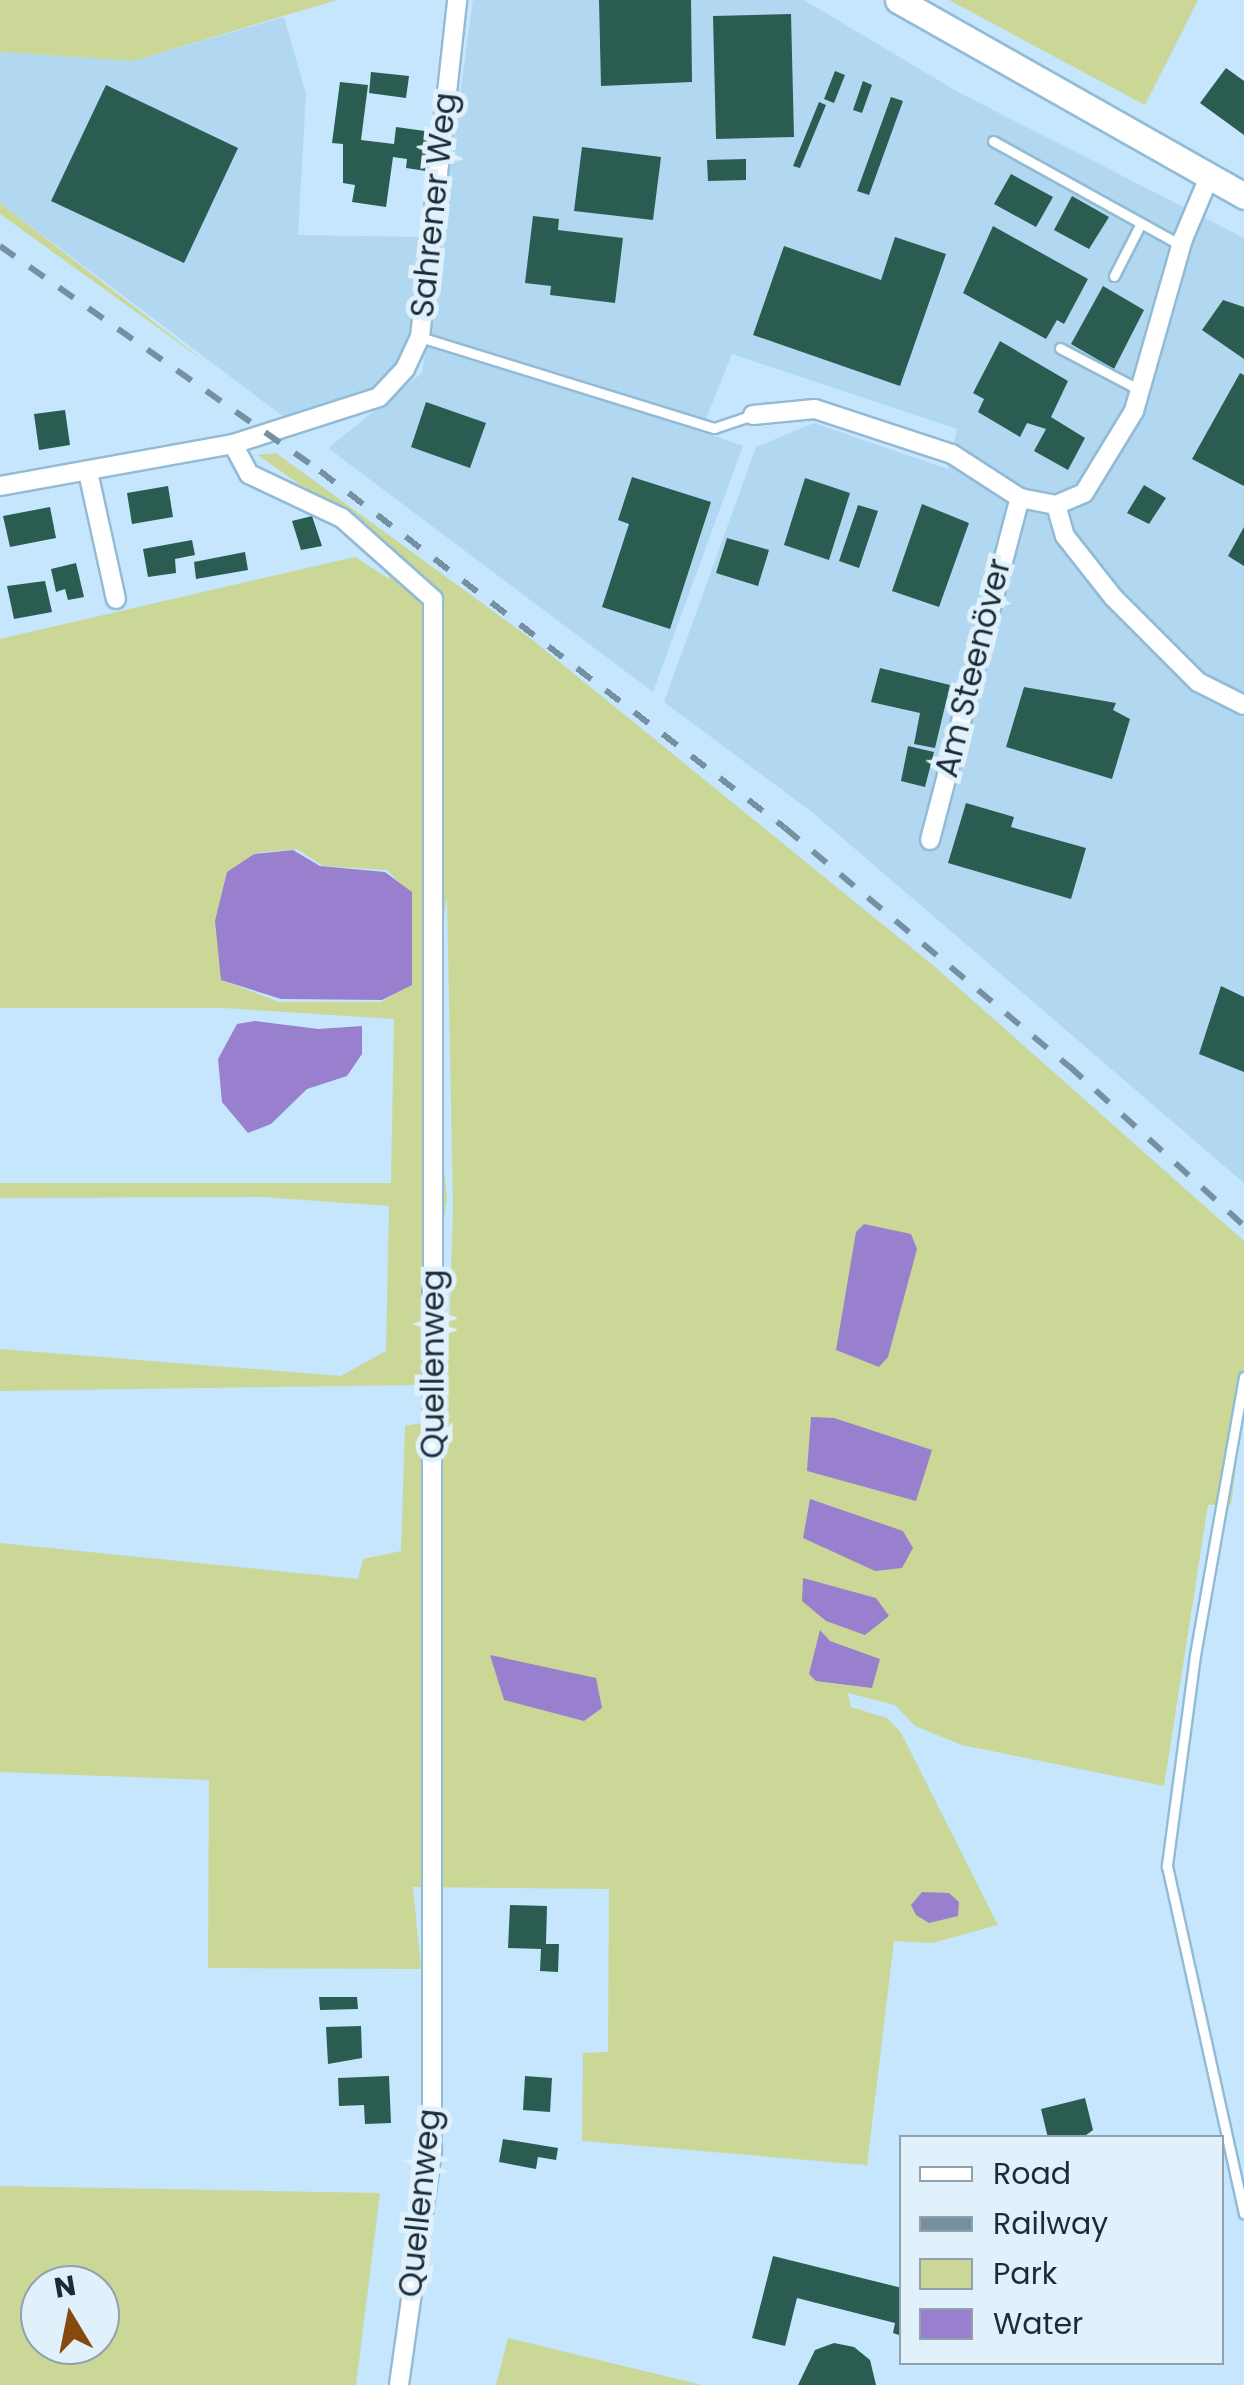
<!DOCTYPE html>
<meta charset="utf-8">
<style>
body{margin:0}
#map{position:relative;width:1244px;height:2385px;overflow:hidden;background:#c5e6fc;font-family:Poppins,sans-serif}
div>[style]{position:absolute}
.built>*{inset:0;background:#b2d8f1}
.green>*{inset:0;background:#cad797}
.water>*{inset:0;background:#9880ce}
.building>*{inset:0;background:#2a5c51}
.roads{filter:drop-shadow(2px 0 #92bbd6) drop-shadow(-2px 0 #92bbd6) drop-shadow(0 2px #92bbd6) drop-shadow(0 -2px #92bbd6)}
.service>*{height:9px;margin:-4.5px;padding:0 4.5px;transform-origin:4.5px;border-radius:4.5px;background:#fff}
.minor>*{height:18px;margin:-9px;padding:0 9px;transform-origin:9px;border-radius:9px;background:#fff}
.secondary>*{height:25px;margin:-12.5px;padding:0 12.5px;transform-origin:12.5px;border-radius:12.5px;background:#fff}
.rail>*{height:6px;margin-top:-3px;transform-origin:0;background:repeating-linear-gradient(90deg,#7790a1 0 18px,transparent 0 36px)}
span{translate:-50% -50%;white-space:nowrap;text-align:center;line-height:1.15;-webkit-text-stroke:10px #e0f1fc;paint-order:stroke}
.street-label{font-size:32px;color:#1c2c36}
.legend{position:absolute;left:899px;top:2135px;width:325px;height:230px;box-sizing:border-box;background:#e0f1fc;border:2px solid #92a2ad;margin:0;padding:12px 18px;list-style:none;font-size:30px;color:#1c2c36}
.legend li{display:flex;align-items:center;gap:20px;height:50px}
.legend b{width:50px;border:2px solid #92a2ad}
.north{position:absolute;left:20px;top:2265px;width:100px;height:100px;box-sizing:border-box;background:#e0f1fc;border:2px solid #92a2ad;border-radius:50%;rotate:350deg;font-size:28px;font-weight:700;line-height:40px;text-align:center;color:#1c2c36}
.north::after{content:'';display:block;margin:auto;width:35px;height:45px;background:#87490c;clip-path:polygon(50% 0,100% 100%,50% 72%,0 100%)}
</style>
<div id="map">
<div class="built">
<i style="clip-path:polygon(473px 0,804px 0,958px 92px,1244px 238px,1244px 1183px,813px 813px,664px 702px,756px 447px,814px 423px,948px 469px,957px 429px,732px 354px,701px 431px,743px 446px,653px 692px,328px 448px,422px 373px)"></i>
<i style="clip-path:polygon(284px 17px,306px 94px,298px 235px,425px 237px,406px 356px,373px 393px,288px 420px,0 203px,0 52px,133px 61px)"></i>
</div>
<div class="green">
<i style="clip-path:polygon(0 0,337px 0,133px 61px,0 52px)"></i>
<i style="clip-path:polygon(949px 0,1198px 0,1145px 105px)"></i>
<i style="clip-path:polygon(0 203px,207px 363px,0 214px)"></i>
<i style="clip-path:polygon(evenodd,276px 453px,530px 638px,935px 967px,1244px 1241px,1244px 1404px,1231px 1505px,1208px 1505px,1164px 1786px,962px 1745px,915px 1726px,895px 1705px,848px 1693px,851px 1707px,887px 1718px,901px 1733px,998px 1925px,932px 1943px,894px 1941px,867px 2165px,582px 2141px,583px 2053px,608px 2052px,609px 1889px,413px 1887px,421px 1969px,208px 1968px,209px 1780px,0 1772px,0 1543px,358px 1579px,363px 1559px,401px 1551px,405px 1426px,454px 1417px,446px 1416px,453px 1210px,447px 896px,428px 1017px,447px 1198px,420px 1385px,0 1391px,0 1349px,341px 1376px,386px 1351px,389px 1206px,263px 1197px,0 1198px,0 1183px,391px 1183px,394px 1019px,223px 1008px,0 1008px,0 639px,355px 557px,389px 579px,394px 551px,258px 455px,276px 453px,297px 849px,323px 866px,387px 870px,411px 894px,412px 983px,381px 1002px,279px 1002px,222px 980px,227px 874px,255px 853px,297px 849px)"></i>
<i style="clip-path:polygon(evenodd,0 2186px,380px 2193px,356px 2385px,0 2385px,0 2186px,40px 2285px,100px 2285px,100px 2345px,40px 2345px,40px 2285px)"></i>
<i style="clip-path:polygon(508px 2338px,702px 2385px,496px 2385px)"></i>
</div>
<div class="water">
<i style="clip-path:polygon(293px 850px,320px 866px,385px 872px,412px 892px,412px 985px,382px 1000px,281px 999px,221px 980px,215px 921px,227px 872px,254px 854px)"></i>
<i style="clip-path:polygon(255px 1021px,318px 1029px,362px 1026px,362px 1054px,347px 1076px,307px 1089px,271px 1124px,248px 1133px,222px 1102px,218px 1059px,237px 1024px)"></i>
<i style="clip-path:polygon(864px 1224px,911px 1234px,917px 1249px,888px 1357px,879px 1367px,836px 1350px,856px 1232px)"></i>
<i style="clip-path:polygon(811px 1417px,834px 1418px,932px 1450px,916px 1501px,807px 1471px)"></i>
<i style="clip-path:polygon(810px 1499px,903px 1531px,913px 1548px,902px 1568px,875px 1571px,803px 1538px)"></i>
<i style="clip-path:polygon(803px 1578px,876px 1598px,889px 1616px,865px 1635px,826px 1621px,802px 1601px)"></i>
<i style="clip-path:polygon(820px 1630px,830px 1641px,880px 1659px,872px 1688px,816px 1681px,809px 1674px)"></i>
<i style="clip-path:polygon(490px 1655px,596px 1678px,602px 1708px,584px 1721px,504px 1700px)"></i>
<i style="clip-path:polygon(922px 1892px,949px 1893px,959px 1902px,958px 1916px,929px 1923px,916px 1915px,911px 1905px)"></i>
</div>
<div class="building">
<i style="clip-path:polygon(599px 0,691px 0,692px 82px,601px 86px)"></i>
<i style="clip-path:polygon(791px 14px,794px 137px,716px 139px,713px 16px)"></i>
<i style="clip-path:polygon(1226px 68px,1244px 81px,1244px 135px,1200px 103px)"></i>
<i style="clip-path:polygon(835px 71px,845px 75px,834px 103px,824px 99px)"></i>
<i style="clip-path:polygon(371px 72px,409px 76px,406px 98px,369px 93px)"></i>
<i style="clip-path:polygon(863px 81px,872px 85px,862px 113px,853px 110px)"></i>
<i style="clip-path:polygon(340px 82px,368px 85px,361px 140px,394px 144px,396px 127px,432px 132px,426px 171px,406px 168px,407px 159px,393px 157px,386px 207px,352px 202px,355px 185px,343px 183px,343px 144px,332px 143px)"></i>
<i style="clip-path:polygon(106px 85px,238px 148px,184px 263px,51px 201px)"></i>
<i style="clip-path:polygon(891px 97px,903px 101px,869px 195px,857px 191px)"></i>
<i style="clip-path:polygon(819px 102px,826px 105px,800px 168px,793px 166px)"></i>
<i style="clip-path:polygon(582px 147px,661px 157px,653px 220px,574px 211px)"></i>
<i style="clip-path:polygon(746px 159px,746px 180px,708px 181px,707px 160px)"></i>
<i style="clip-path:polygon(1011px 174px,1053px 197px,1036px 227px,994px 204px)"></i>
<i style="clip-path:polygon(1072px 196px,1109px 217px,1089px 249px,1054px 230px)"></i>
<i style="clip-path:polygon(533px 216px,559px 219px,558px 230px,623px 238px,615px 303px,550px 295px,551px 286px,525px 283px)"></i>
<i style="clip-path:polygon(993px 226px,1088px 279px,1064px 324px,1057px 320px,1046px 339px,963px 293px)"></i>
<i style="clip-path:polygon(895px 237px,946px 254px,900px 386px,753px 335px,784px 246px,881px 280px)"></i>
<i style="clip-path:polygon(1103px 286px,1144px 310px,1114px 369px,1071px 344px)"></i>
<i style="clip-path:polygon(1223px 300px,1244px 307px,1244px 359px,1202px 330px)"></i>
<i style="clip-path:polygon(1000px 341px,1068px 381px,1051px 417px,1085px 438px,1068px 470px,1034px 451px,1046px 429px,1027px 423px,1020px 437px,978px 412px,984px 399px,973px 393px)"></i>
<i style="clip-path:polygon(1240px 373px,1244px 375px,1244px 486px,1192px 459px)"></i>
<i style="clip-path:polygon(426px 402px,486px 423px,470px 468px,411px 447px)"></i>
<i style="clip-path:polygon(65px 410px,70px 445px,39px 450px,34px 414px)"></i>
<i style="clip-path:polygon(632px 477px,711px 502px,670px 629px,602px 607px,629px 524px,618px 520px)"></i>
<i style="clip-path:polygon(805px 478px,850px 493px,829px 560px,784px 545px)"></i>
<i style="clip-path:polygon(1144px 485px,1166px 498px,1149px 524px,1127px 513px)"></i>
<i style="clip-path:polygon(168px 486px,173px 517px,132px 524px,127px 493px)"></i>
<i style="clip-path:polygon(922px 504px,969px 523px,939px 607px,892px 591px)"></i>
<i style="clip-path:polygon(858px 505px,878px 511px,859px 568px,839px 561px)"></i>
<i style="clip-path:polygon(50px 507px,56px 538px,10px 547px,3px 516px)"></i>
<i style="clip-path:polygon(312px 516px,322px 546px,301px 550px,292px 521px)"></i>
<i style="clip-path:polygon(1244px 527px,1244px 566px,1228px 556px)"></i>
<i style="clip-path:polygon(727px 538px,769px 550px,758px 586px,716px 573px)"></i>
<i style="clip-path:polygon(192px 540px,195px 555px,175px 559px,176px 573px,148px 577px,143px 549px)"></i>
<i style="clip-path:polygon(245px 552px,248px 570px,196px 579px,194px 562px)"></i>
<i style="clip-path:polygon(76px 563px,84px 597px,68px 600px,65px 589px,56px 592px,51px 569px)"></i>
<i style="clip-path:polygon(45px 581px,52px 612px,14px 619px,7px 586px)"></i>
<i style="clip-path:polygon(880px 668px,950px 685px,935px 748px,914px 744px,920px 713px,871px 702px)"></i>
<i style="clip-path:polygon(1024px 687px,1116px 703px,1113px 710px,1130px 719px,1112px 779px,1006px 747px)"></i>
<i style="clip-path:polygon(908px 746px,934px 752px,925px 787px,901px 781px)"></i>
<i style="clip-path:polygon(966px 803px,1014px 817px,1011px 827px,1086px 848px,1071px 899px,948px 863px)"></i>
<i style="clip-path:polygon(1221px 986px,1244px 997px,1244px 1072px,1199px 1054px)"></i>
<i style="clip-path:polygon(510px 1905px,547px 1906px,546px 1944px,559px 1944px,558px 1972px,540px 1971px,541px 1949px,508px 1948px)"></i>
<i style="clip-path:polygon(319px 1997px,357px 1997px,358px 2009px,320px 2010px)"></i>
<i style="clip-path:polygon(361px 2026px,362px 2058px,328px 2064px,326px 2027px)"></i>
<i style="clip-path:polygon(389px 2076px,391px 2123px,365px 2124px,364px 2105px,339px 2106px,338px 2078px)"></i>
<i style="clip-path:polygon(525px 2076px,552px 2078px,550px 2112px,523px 2110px)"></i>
<i style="clip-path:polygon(1085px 2098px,1093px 2130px,1082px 2138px,1048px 2138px,1041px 2109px)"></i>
<i style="clip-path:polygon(503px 2139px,558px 2148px,556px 2160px,538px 2157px,536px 2169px,499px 2162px)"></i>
<i style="clip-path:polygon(773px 2256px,902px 2288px,902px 2336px,893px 2333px,895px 2323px,797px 2298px,785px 2346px,752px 2338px)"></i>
<i style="clip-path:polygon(834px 2343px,854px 2347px,870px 2360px,876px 2385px,798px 2385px,815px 2350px)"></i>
</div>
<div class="roads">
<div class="service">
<i style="left:993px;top:141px;width:215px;rotate:29deg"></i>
<i style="left:1114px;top:276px;width:59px;rotate:-63deg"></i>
<i style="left:420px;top:337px;width:308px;rotate:17.2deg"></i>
<i style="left:714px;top:428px;width:41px;rotate:-18.4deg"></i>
<i style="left:1060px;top:348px;width:90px;rotate:27.7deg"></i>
<i style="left:1244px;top:1377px;width:282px;rotate:100deg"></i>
<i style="left:1195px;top:1655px;width:213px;rotate:97.6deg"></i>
<i style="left:1167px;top:1866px;width:356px;rotate:77.5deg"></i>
</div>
<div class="minor">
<i style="left:753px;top:415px;width:62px;rotate:-5.5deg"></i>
<i style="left:815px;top:409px;width:144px;rotate:18.2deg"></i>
<i style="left:952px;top:454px;width:81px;rotate:32.9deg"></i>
<i style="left:1020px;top:498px;width:37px;rotate:11deg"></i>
<i style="left:1056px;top:505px;width:32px;rotate:74deg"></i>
<i style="left:1065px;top:536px;width:78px;rotate:51.8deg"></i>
<i style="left:1113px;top:597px;width:120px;rotate:45deg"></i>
<i style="left:1198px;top:682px;width:51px;rotate:26.6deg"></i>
<i style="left:233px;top:444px;width:34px;rotate:62deg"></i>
<i style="left:249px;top:474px;width:103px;rotate:25.3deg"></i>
<i style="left:342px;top:518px;width:122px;rotate:41.7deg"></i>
<i style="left:433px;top:599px;width:1551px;rotate:90.04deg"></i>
<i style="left:432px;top:2150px;width:237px;rotate:98deg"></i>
<i style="left:88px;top:472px;width:130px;rotate:77.6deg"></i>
<i style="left:0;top:486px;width:237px;rotate:-10.2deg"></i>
<i style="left:233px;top:444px;width:153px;rotate:-17.8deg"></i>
<i style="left:379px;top:397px;width:38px;rotate:-47deg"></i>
<i style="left:405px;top:369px;width:35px;rotate:-65deg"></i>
<i style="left:420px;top:337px;width:339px;rotate:-83.7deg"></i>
<i style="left:1056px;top:505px;width:30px;rotate:-23deg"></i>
<i style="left:1084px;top:493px;width:96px;rotate:-58.6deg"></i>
<i style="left:1134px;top:411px;width:179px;rotate:-74.1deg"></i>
<i style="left:1183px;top:239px;width:67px;rotate:-67.2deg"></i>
<i style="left:930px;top:840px;width:354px;rotate:-75.3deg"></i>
</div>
<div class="secondary">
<i style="left:898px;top:0;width:398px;rotate:29.5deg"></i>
</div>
</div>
<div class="rail">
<i style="left:0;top:246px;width:391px;rotate:35.1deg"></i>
<i style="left:320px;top:471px;width:586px;rotate:37.51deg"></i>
<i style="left:785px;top:828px;width:371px;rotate:40deg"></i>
<i style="left:1069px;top:1066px;width:237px;rotate:42.4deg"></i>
</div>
<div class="street-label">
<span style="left:434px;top:205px;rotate:-84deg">Sahrener Weg</span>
<span style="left:973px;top:668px;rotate:-76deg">Am Steenöver</span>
<span style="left:433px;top:1364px;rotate:-90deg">Quellenweg</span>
<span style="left:420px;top:2203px;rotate:-84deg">Quellenweg</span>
</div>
<ul class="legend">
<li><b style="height:12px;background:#fff"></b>Road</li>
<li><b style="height:12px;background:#7790a1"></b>Railway</li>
<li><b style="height:28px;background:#cad797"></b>Park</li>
<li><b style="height:28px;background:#9880ce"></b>Water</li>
</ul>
<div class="north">N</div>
</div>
